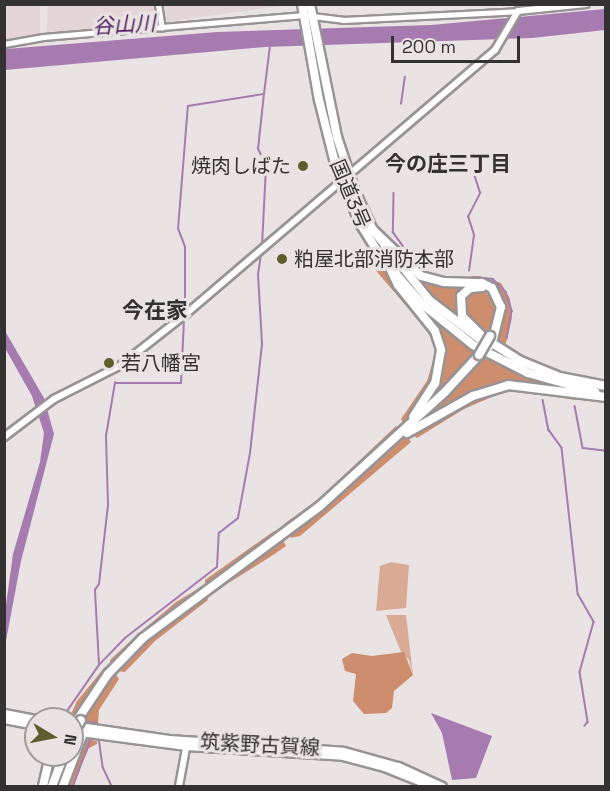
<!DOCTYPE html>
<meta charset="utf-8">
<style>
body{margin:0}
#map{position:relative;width:610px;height:791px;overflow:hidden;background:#e9e3e4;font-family:"Space Grotesk","Noto Sans JP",sans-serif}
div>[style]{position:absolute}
.built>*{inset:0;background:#e4d5d8}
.green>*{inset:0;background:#d9ab94}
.forest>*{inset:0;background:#ce8d6d}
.water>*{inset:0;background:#a67bb0}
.stream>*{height:1.5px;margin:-0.75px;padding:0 0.75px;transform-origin:0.75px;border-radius:0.75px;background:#a67bb0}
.roads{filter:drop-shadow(2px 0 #989394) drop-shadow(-2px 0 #989394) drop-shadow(0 2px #989394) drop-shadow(0 -2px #989394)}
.tertiary>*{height:5px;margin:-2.5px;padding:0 2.5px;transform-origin:2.5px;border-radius:2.5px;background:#fff}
.secondary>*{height:6px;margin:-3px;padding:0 3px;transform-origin:3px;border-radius:3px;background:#fff}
.primary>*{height:7px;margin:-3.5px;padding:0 3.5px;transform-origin:3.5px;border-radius:3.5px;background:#fff}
.trunk>*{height:8px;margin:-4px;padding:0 4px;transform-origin:4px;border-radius:4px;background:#fff}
.motorway>*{height:8px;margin:-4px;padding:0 4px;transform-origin:4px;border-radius:4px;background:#fff}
.bridges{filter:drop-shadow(2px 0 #989394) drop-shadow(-2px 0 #989394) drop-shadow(0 2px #989394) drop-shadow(0 -2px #989394)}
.motorway-bridge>*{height:8px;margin:-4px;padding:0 4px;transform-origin:4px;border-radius:4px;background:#fff}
.dots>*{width:16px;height:16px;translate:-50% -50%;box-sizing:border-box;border:3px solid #e9e3e4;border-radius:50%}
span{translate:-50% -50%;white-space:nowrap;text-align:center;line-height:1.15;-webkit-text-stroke:6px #e9e3e4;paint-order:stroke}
.poi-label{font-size:20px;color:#333131}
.right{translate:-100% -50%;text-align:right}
.left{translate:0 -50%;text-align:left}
.street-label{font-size:20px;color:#333131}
.water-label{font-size:21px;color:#501b5d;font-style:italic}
.neighbourhood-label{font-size:21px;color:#333131;font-weight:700}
.quarter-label{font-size:22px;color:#333131;font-weight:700}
.frame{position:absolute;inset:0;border:6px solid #333131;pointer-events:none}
.north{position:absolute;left:24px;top:707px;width:60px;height:60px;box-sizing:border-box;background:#e9e3e4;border:2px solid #a09c9c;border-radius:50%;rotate:100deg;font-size:16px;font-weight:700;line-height:24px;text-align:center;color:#333131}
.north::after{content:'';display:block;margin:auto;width:21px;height:27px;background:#5c5f2d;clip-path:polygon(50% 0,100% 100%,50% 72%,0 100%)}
.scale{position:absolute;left:391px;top:36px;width:129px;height:27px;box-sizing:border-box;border:3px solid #333131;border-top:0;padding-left:8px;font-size:18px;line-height:21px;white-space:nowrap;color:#333131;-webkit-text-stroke:4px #e9e3e4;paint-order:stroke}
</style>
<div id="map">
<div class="built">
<i style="clip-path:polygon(5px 4px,40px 5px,40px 35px,5px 41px)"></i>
<i style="clip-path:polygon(297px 4px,165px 22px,162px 5px,162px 4px)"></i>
<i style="clip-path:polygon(48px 5px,153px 5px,157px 24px,47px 32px)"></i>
</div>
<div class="green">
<i style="clip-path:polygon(391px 562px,409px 565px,406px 608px,376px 611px,380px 566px)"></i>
<i style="clip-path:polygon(386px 615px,406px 615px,413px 675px,409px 660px,401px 652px)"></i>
</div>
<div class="forest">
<i style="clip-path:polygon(373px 257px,436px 337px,440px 365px,424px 399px,404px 425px,401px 419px,427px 381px,436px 351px,428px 331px,377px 272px,371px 263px)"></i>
<i style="clip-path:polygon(404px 265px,415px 274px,471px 284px,458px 299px,463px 322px,430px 297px)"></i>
<i style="clip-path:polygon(479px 276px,501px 283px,510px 299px,512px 318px,505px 347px,494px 341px,504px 314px,498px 291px,447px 278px)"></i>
<i style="clip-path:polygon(471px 290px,484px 290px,494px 302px,496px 312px,487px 337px,473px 327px,461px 309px)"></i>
<i style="clip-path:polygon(427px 316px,477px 354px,418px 416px,440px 376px,443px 362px)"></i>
<i style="clip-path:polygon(484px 358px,547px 385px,513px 383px,424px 419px)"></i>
<i style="clip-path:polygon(511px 386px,575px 397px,575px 400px,510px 389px,464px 409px,417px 438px,411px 433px,455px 407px)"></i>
<i style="clip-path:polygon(396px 426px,401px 429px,387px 445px,286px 530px,284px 524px,319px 499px)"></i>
<i style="clip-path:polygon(407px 436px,411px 442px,300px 536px,291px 538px,290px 535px)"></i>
<i style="clip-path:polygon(274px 531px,280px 535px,205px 587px,205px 580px)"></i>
<i style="clip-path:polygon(283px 540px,286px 546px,273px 555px,211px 594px)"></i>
<i style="clip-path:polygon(201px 587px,202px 589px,111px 666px,110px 660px,136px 636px,176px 602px)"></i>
<i style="clip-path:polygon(206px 595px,208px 600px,155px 641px,125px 672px,117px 671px,166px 624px)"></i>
<i style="clip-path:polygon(404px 652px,413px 675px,394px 691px,392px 708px,386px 713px,364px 714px,353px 701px,356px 674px,345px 671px,342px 659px,352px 653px,372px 656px)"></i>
<i style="clip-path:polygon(105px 667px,111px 670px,74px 720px,71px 714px,77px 701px)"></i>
<i style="clip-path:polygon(115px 673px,119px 679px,99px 710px,98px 725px,83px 722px)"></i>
<i style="clip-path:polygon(88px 739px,97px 741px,97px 744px,89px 748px,72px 786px,65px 786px)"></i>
</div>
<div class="water">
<i style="clip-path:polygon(605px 9px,605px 30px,532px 38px,265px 47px,5px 70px,6px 49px,217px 32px,431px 25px)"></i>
<i style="clip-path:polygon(5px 331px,44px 398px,54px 434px,21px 561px,5px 646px,5px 612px,13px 554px,40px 462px,44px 433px,32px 396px,5px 348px)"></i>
<i style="clip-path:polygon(431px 713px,492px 736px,476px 778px,452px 780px,442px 733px)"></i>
</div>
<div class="stream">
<i style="left:401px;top:104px;width:27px;rotate:-82deg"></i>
<i style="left:394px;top:193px;width:39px;rotate:91deg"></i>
<i style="left:393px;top:232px;width:27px;rotate:54deg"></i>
<i style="left:262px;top:246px;width:80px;rotate:-87.1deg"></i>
<i style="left:266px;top:166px;width:19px;rotate:-115deg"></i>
<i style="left:258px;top:149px;width:55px;rotate:-83.8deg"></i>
<i style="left:469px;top:271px;width:36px;rotate:-82deg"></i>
<i style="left:474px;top:235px;width:19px;rotate:-108deg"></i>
<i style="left:468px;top:217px;width:27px;rotate:-63deg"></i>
<i style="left:480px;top:193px;width:22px;rotate:-108deg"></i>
<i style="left:472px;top:277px;width:21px;rotate:5deg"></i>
<i style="left:493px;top:279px;width:18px;rotate:45deg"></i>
<i style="left:506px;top:292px;width:20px;rotate:72deg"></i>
<i style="left:512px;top:311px;width:28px;rotate:100deg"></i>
<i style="left:185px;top:312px;width:65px;rotate:-90deg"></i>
<i style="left:185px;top:247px;width:19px;rotate:-111deg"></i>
<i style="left:178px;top:229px;width:123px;rotate:-85.4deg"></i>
<i style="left:188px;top:106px;width:77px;rotate:-9deg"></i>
<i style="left:264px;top:94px;width:48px;rotate:-82.9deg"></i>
<i style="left:543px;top:400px;width:31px;rotate:79deg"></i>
<i style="left:549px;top:430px;width:22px;rotate:54deg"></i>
<i style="left:562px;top:448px;width:147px;rotate:83.7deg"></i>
<i style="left:578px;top:594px;width:32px;rotate:60deg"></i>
<i style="left:594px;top:622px;width:52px;rotate:105.6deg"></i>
<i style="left:580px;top:672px;width:51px;rotate:80.9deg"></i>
<i style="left:588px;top:722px;width:5px;rotate:127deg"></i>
<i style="left:575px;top:406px;width:43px;rotate:79.2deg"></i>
<i style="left:583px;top:448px;width:23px;rotate:7deg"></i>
<i style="left:99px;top:665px;width:37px;rotate:-46deg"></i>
<i style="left:125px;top:638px;width:116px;rotate:-37.7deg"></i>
<i style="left:217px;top:567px;width:34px;rotate:-87deg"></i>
<i style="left:219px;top:533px;width:24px;rotate:-38deg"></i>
<i style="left:238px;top:518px;width:66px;rotate:-79.5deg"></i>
<i style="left:250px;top:453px;width:110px;rotate:-83.7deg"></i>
<i style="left:262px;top:344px;width:69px;rotate:-93.3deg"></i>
<i style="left:258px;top:275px;width:22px;rotate:-82deg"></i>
<i style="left:75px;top:719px;width:12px;rotate:-171deg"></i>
<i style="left:63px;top:717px;width:63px;rotate:-55.3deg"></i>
<i style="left:99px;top:665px;width:75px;rotate:-93.1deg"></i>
<i style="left:95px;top:590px;width:7px;rotate:-56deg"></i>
<i style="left:99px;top:584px;width:80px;rotate:-83.5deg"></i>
<i style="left:108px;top:505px;width:69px;rotate:-91.7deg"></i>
<i style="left:106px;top:436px;width:54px;rotate:-80.4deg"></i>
<i style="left:115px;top:383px;width:66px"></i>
<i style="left:181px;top:383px;width:64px;rotate:-87.3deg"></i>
<i style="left:83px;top:721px;width:14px;rotate:8deg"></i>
<i style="left:99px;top:738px;width:29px;rotate:82deg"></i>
<i style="left:103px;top:767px;width:21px;rotate:65deg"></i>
<i style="left:73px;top:786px;width:51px;rotate:-69.4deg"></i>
</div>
<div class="roads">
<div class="tertiary">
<i style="left:158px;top:4px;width:24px;rotate:81deg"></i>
<i style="left:4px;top:44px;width:40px;rotate:-10deg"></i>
<i style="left:43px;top:37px;width:262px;rotate:-4.8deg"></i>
<i style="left:304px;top:15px;width:39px;rotate:7deg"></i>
<i style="left:343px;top:20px;width:175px;rotate:-2.9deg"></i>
</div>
<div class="secondary">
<i style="left:4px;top:437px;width:63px;rotate:-37.2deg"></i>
<i style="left:54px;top:399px;width:75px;rotate:-26.9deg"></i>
<i style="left:121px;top:365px;width:84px;rotate:-38.2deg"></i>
<i style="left:187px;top:313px;width:405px;rotate:-40.5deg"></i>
<i style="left:495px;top:50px;width:45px;rotate:-59.5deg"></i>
<i style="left:518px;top:11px;width:68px;rotate:-5.9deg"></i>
<i style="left:179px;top:786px;width:44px;rotate:-79.5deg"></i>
</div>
<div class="primary">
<i style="left:4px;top:713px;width:33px;rotate:11deg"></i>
<i style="left:4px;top:719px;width:33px;rotate:11deg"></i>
<i style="left:72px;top:725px;width:98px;rotate:8.2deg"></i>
<i style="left:169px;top:739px;width:174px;rotate:3.9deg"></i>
<i style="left:343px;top:751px;width:57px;rotate:15.3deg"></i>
<i style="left:398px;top:766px;width:48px;rotate:24.4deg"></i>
<i style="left:80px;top:732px;width:107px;rotate:7.5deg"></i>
<i style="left:186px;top:746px;width:157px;rotate:3.6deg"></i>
<i style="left:343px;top:756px;width:42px;rotate:15deg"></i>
<i style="left:384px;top:767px;width:51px;rotate:22deg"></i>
</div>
<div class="trunk">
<i style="left:302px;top:4px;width:97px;rotate:80deg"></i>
<i style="left:319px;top:100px;width:69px;rotate:75.8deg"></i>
<i style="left:336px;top:167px;width:63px;rotate:66.7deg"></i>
<i style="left:361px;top:225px;width:38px;rotate:58deg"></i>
<i style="left:381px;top:257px;width:62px;rotate:48.9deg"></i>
<i style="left:422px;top:304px;width:65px;rotate:38.8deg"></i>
<i style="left:473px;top:345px;width:62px;rotate:27deg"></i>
<i style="left:528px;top:373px;width:70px;rotate:15.8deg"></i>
<i style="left:310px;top:4px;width:136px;rotate:78.5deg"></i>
<i style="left:337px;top:137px;width:60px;rotate:71.6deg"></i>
<i style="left:356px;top:194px;width:40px;rotate:65deg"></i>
<i style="left:373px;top:230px;width:90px;rotate:51.3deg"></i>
<i style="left:429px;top:300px;width:76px;rotate:37.5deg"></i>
<i style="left:518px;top:360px;width:45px;rotate:22deg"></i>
<i style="left:560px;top:377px;width:47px;rotate:11.1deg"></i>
</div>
<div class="motorway">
<i style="left:373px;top:230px;width:66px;rotate:43.8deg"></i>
<i style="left:421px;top:276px;width:24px;rotate:15deg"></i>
<i style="left:444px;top:282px;width:38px;rotate:2deg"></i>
<i style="left:482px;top:283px;width:11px;rotate:27deg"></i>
<i style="left:492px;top:288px;width:21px;rotate:65deg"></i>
<i style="left:501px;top:307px;width:32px;rotate:104deg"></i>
<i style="left:390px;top:268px;width:19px;rotate:65deg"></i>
<i style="left:398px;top:285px;width:59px;rotate:51.2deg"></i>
<i style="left:435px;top:331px;width:20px;rotate:72deg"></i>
<i style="left:441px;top:350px;width:34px;rotate:100deg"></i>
<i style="left:435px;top:383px;width:40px;rotate:122.9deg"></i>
<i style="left:482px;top:287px;width:12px;rotate:175deg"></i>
<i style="left:470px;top:288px;width:12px;rotate:138deg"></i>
<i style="left:461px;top:296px;width:20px;rotate:87deg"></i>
<i style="left:462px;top:316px;width:31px;rotate:45deg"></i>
<i style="left:484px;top:338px;width:45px;rotate:32.3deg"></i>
<i style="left:407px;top:433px;width:76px;rotate:-29.3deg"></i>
<i style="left:473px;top:396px;width:37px;rotate:-17deg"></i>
<i style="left:508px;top:385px;width:99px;rotate:7deg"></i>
<i style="left:78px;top:719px;width:54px;rotate:-56.3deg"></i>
<i style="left:108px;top:674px;width:50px;rotate:-45.8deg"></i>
<i style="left:143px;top:638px;width:219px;rotate:-36.7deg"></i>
<i style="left:319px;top:507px;width:171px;rotate:-42.4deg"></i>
<i style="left:445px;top:392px;width:50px;rotate:-47.4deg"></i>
<i style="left:43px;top:786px;width:32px;rotate:-77deg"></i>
<i style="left:52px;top:786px;width:33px;rotate:-69deg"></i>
<i style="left:63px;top:786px;width:62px;rotate:-69.2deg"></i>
</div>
</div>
<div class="bridges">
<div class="motorway-bridge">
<i style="left:479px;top:355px;width:22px;rotate:-60deg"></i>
<i style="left:72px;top:736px;width:18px;rotate:-61deg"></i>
</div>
</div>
<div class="dots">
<i style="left:303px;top:166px;background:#5c5f2d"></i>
<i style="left:282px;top:259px;background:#5c5f2d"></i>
<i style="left:109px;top:363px;background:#5c5f2d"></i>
</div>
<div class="poi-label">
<span class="right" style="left:291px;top:166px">焼肉しばた</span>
<span class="left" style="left:294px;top:259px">粕屋北部消防本部</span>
<span class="left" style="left:121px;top:363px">若八幡宮</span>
</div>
<div class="street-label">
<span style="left:350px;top:194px;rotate:67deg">国道3号</span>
<span style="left:260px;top:745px;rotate:3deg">筑紫野古賀線</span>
</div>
<div class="water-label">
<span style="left:124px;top:25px;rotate:-3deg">谷山川</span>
</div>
<div class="neighbourhood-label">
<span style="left:448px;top:164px">今の庄三丁目</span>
</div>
<div class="quarter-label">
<span style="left:155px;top:311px">今在家</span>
</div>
<div class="frame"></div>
<div class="north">N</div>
<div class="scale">200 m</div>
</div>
